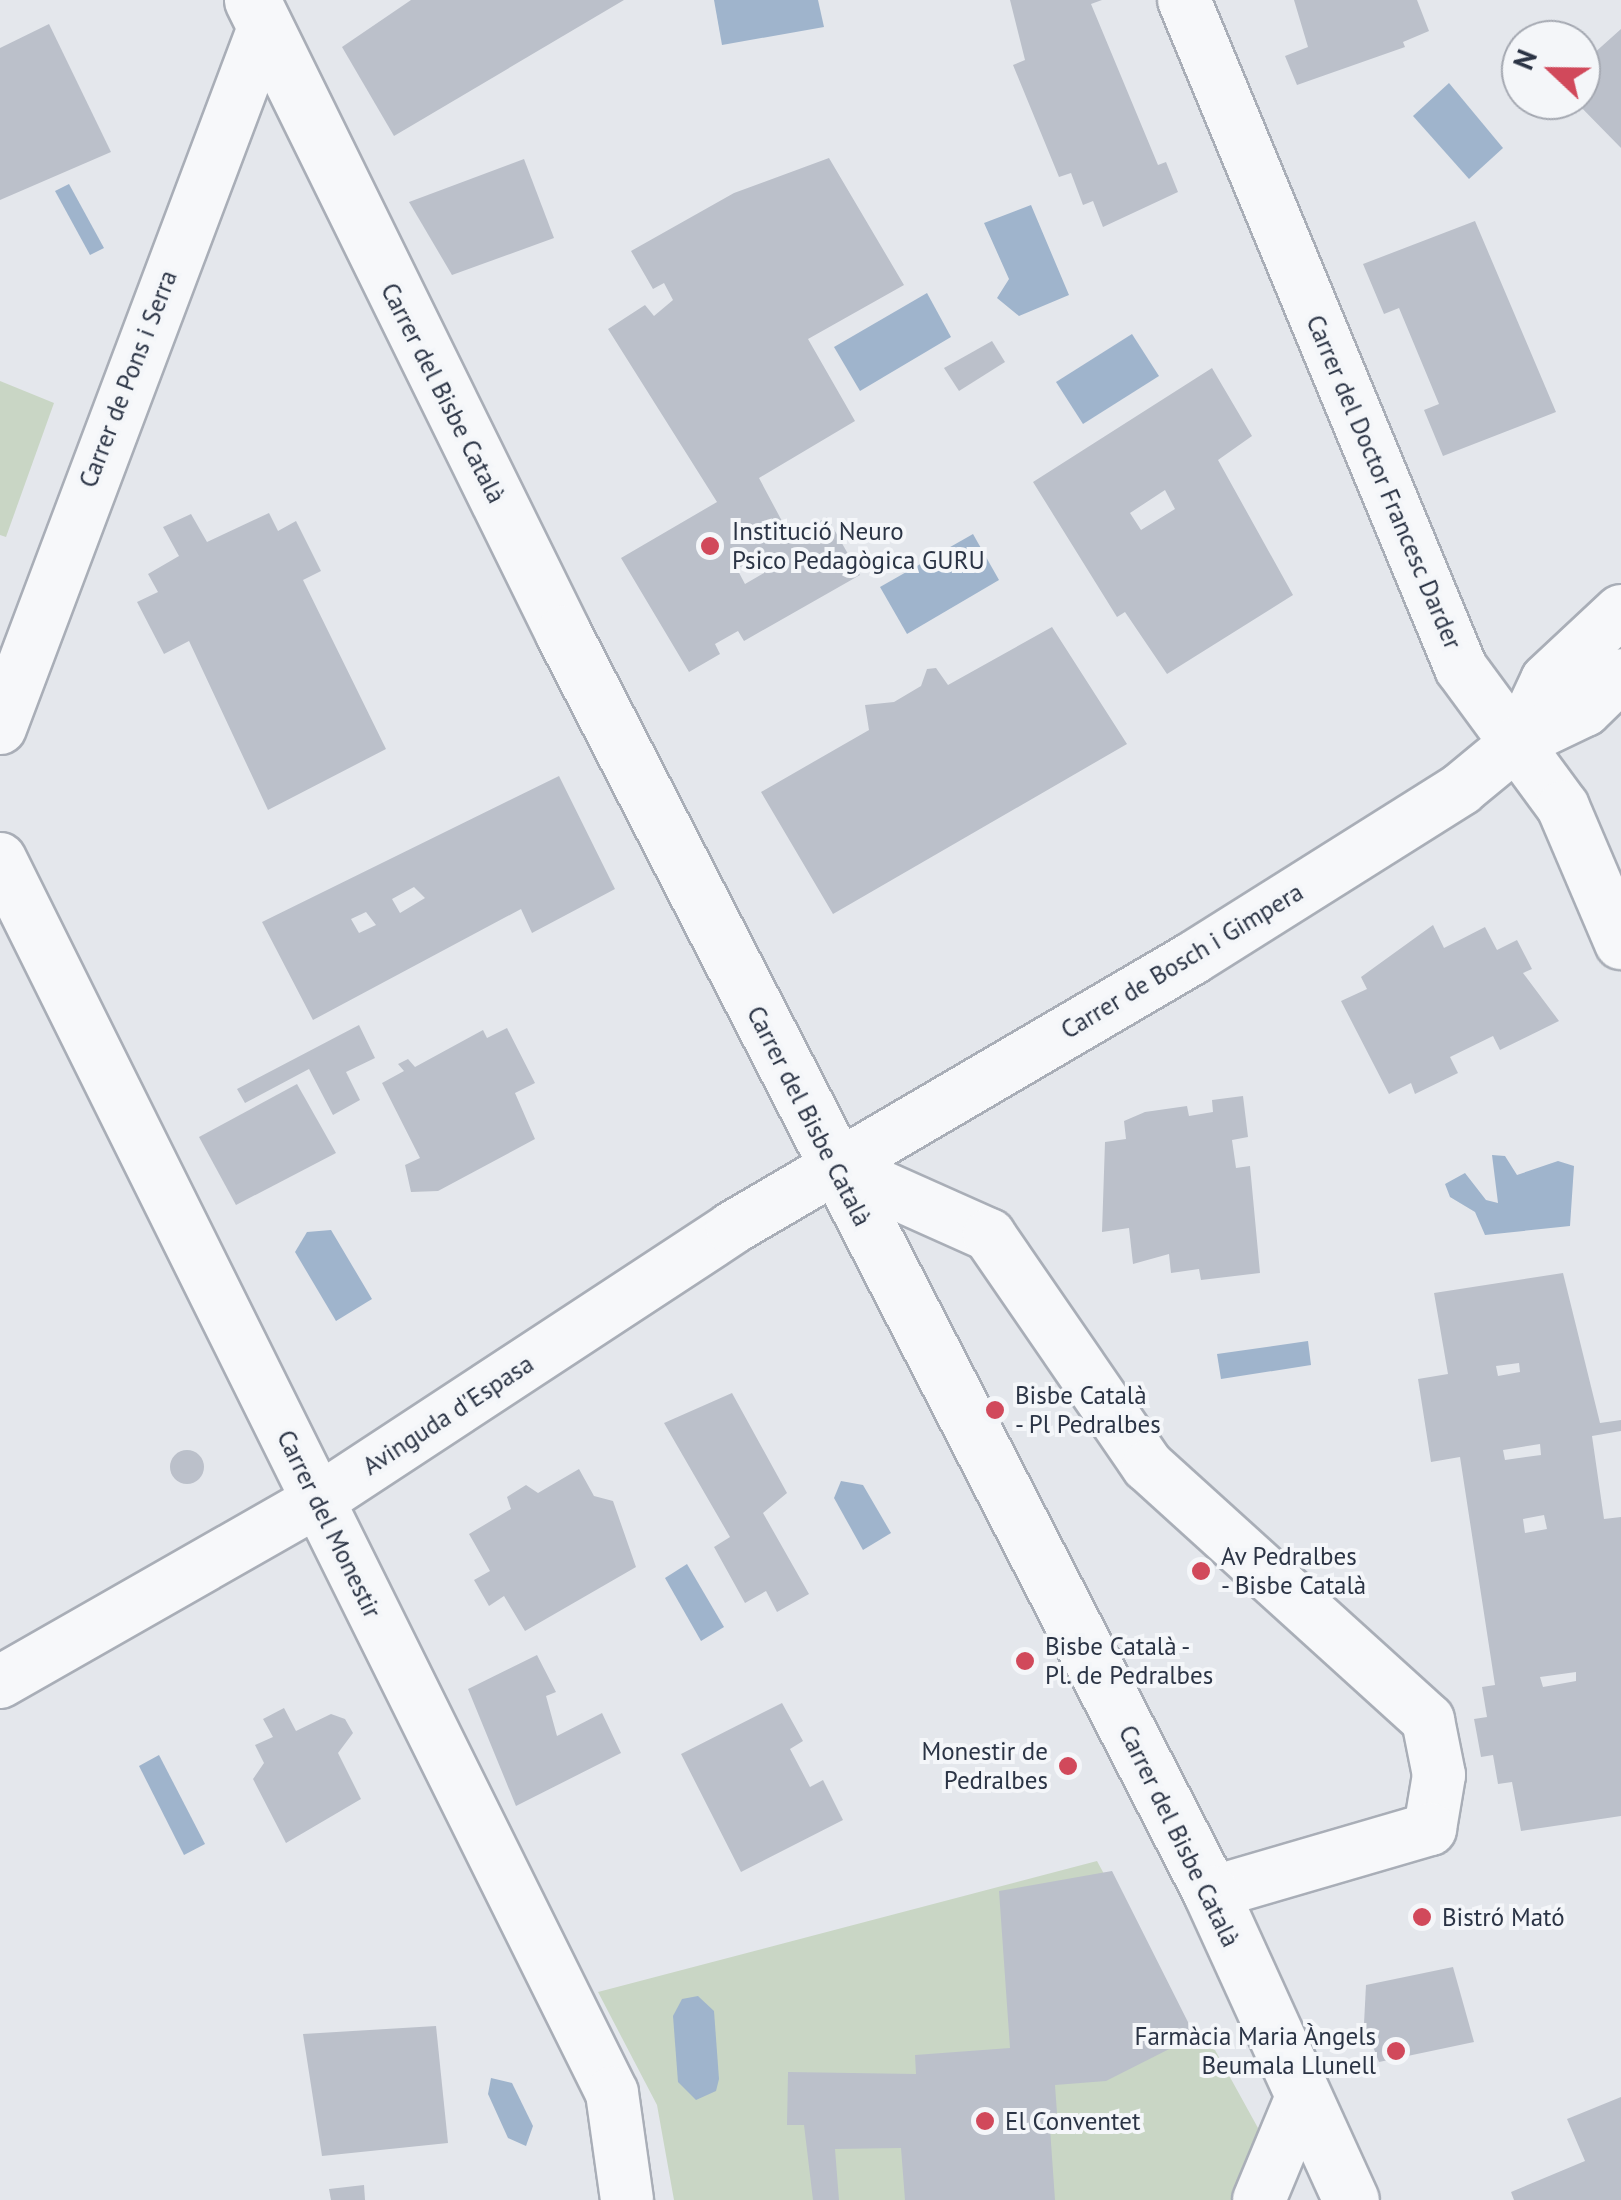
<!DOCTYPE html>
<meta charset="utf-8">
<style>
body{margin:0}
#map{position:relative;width:1621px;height:2200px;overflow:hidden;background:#e4e7ec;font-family:"PT Sans",sans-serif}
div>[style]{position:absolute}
.green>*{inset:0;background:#c9d6c5}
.water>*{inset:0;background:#9fb4cc}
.building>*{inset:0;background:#bbc0ca}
.round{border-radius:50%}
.roads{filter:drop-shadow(2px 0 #a9aeb7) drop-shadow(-2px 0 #a9aeb7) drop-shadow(0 2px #a9aeb7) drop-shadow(0 -2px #a9aeb7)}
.minor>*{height:52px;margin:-26px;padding:0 26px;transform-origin:26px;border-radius:26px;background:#f7f8fa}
.tertiary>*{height:55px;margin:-27.5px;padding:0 27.5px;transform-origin:27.5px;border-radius:27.5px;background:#f7f8fa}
.dots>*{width:28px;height:28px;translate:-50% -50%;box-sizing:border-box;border:5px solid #f4f6f9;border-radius:50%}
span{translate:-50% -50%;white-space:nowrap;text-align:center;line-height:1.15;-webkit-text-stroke:8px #f4f6f9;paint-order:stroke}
.street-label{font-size:25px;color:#2b3445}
.poi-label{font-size:25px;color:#2b3445}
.left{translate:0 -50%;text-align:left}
.right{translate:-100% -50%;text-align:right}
.north{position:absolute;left:1501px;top:20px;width:100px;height:100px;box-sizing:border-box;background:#f4f6f9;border:2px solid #a4a8b1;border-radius:50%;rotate:292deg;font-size:28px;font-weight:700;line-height:40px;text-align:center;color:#2b3445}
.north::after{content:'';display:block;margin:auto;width:35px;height:45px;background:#d1495b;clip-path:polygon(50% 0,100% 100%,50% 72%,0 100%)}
</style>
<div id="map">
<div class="green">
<i style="clip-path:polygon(0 381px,54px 403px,6px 537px,0 535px)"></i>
<i style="clip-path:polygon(1097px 1861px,1195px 2042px,1215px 2050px,1258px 2128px,1240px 2200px,674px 2200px,657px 2105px,598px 1992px)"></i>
</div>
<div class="water">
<i style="clip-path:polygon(714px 0,818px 0,824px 27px,722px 45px)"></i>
<i style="clip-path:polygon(1449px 83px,1503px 148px,1469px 179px,1413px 116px)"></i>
<i style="clip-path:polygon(69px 184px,104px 248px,90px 255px,55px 191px)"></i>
<i style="clip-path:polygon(1031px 205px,1069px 295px,1019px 316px,997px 298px,1009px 279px,984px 223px)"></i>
<i style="clip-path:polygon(927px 293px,951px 337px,860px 391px,834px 347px)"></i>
<i style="clip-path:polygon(1132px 334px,1159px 376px,1083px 424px,1056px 382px)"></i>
<i style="clip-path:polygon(973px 534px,999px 580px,907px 634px,880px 587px)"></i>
<i style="clip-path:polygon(1492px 1155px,1505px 1156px,1517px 1175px,1558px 1161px,1574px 1166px,1570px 1226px,1485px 1235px,1475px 1212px,1450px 1197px,1445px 1184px,1465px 1173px,1486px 1200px,1498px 1203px)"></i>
<i style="clip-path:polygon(331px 1230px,372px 1299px,336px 1321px,295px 1252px,307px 1232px)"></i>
<i style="clip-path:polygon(1308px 1341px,1311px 1365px,1221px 1379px,1217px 1354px)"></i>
<i style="clip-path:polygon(841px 1481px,863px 1485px,891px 1533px,863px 1550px,834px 1498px)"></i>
<i style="clip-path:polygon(687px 1564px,724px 1627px,701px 1641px,665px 1578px)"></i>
<i style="clip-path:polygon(159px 1755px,205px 1844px,184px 1855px,139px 1766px)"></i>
<i style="clip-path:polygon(698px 1996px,714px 2011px,719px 2079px,716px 2091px,696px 2100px,678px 2082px,673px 2016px,682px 1999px)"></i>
<i style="clip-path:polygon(491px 2078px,512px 2083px,533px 2126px,526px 2146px,508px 2138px,488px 2094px)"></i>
</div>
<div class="building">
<i style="clip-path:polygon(411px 0,624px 0,394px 136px,342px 47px)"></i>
<i style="clip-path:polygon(1010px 0,1102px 0,1091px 4px,1158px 165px,1166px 162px,1178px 192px,1103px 227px,1093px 201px,1083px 205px,1071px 173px,1059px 177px,1013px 65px,1025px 60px)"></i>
<i style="clip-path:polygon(1294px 0,1417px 0,1429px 31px,1403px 42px,1405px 47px,1297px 85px,1285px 56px,1308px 47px)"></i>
<i style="clip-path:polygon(49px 24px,111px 152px,0 200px,0 48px)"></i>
<i style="clip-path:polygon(1621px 29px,1621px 148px,1574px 100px,1581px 100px,1581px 43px,1592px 55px)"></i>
<i style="clip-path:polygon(evenodd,829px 158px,904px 285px,808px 339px,855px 421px,759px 478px,791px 538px,827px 517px,860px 575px,744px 641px,738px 631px,715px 644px,720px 654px,689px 672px,621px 558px,717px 502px,608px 329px,645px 305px,654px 316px,673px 300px,664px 283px,653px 289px,631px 251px,734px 193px,829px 158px,756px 558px,764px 573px,745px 584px,737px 569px,756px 558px)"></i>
<i style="clip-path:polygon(524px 159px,554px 238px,452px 275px,409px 202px)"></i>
<i style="clip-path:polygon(1475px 221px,1556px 412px,1443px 456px,1424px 410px,1439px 404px,1399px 308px,1384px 314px,1363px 264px)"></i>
<i style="clip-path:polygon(992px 341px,1005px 362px,959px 391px,944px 368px)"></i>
<i style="clip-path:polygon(evenodd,1212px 368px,1252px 436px,1218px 460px,1293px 595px,1167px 674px,1125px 612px,1117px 617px,1033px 482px,1212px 368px,1165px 490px,1175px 509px,1141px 530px,1130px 513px,1165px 490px)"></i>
<i style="clip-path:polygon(269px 513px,278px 531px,296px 521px,321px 571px,303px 580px,386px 749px,268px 810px,189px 641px,164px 654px,137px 602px,158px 592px,148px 574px,179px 556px,163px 527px,191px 514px,207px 542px)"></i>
<i style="clip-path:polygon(1052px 627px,1127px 744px,833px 914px,761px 792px,869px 730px,865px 705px,894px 702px,921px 686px,927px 669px,936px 668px,948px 685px)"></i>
<i style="clip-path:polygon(evenodd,559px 776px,615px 889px,532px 933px,521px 909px,313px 1020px,262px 922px,559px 776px,414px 887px,425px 898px,400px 913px,392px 899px,414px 887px,559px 776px,366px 912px,376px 925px,359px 933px,351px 919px,366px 912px)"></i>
<i style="clip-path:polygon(1433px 925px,1444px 948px,1485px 927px,1497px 950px,1517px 940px,1532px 969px,1523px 973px,1559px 1021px,1500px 1050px,1493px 1036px,1450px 1057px,1458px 1073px,1415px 1094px,1411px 1083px,1389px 1094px,1341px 1001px,1367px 989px,1361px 977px)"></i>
<i style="clip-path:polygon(359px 1025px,375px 1058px,346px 1072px,360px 1100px,333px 1115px,309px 1069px,245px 1103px,237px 1089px)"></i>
<i style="clip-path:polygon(507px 1028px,535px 1083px,515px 1093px,535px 1139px,438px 1191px,411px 1192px,405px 1165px,420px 1158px,382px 1083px,404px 1071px,398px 1064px,408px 1059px,415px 1067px,483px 1030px,487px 1038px)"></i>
<i style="clip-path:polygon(297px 1084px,336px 1153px,236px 1205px,199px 1137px)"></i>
<i style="clip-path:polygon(1243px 1096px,1248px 1137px,1232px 1140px,1236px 1168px,1250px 1166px,1260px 1273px,1201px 1280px,1199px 1269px,1171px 1273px,1169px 1254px,1133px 1264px,1129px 1228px,1102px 1232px,1105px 1142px,1126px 1139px,1124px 1121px,1145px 1112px,1187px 1106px,1189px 1116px,1213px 1112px,1212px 1100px)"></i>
<i style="clip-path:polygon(evenodd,1563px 1273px,1600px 1423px,1621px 1420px,1621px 1431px,1592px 1436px,1604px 1519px,1621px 1517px,1621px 1816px,1521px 1831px,1512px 1782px,1498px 1784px,1493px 1755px,1481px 1757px,1477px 1735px,1474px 1719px,1487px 1717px,1482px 1687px,1495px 1685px,1460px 1457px,1431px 1462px,1418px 1379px,1448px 1374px,1434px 1293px,1563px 1273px,1519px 1363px,1520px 1372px,1498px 1376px,1496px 1366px,1519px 1363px,1563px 1273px,1540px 1444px,1541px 1455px,1505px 1460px,1503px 1450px,1540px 1444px,1563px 1273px,1544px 1515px,1547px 1529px,1525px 1533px,1523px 1519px,1544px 1515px,1563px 1273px,1576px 1672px,1576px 1681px,1543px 1687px,1540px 1677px,1576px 1672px)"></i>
<i style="clip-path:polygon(732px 1393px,787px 1493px,763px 1513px,809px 1594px,777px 1612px,766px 1591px,745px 1603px,714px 1547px,730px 1537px,664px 1423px)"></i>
<i class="round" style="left:170px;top:1450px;width:34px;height:34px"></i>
<i style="clip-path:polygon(579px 1469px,594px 1496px,613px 1501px,636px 1567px,525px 1631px,504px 1596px,489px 1606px,474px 1580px,490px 1571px,469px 1534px,511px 1509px,507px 1497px,526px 1485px,538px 1493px)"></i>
<i style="clip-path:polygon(537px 1655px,556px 1692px,546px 1696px,557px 1736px,602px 1713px,621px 1753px,516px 1806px,468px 1689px)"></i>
<i style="clip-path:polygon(782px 1703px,803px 1741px,790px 1749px,810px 1787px,823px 1780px,843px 1820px,741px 1872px,681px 1754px)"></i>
<i style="clip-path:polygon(284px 1708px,296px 1731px,331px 1714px,345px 1719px,353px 1733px,338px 1753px,361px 1799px,286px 1843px,253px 1779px,264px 1763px,255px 1745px,273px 1737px,263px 1719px)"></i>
<i style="clip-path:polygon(1112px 1871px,1195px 2036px,1106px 2081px,1055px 2085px,1057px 2113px,1049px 2114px,1055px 2200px,905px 2200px,901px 2148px,835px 2149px,839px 2200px,813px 2200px,804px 2125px,787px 2125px,788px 2072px,916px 2074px,915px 2055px,1010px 2048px,999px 1891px)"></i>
<i style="clip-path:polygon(1453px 1967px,1474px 2042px,1379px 2062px,1364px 2024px,1366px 1985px)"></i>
<i style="clip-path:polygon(436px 2026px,448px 2143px,322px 2156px,303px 2034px)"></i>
<i style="clip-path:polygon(1621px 2097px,1621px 2200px,1514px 2200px,1511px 2192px,1585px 2161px,1567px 2119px)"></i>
<i style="clip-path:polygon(364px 2185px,365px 2200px,331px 2200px,329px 2189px)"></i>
</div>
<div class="roads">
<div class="minor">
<i style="left:1184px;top:0;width:723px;rotate:67.48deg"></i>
<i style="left:1461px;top:668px;width:172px;rotate:53.7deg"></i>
<i style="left:1563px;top:807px;width:148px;rotate:66.9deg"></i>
<i style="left:0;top:728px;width:743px;rotate:-69.34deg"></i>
<i style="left:1518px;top:742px;width:68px;rotate:-64.9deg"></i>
<i style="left:1547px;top:680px;width:101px;rotate:-43deg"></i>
<i style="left:0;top:859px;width:1377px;rotate:63.62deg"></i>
<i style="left:612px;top:2093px;width:108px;rotate:82deg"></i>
<i style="left:837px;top:1167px;width:167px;rotate:24.1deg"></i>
<i style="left:989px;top:1235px;width:280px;rotate:55.5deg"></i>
<i style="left:1148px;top:1466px;width:378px;rotate:42.2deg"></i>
<i style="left:1428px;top:1720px;width:56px;rotate:78.7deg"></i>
<i style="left:1439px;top:1775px;width:55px;rotate:99.5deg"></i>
<i style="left:1430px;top:1829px;width:228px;rotate:163.7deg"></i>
<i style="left:0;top:1682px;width:365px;rotate:-29.7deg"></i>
<i style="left:317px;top:1501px;width:497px;rotate:-33.3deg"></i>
<i style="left:732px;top:1228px;width:534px;rotate:-30.36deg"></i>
<i style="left:1193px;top:958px;width:317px;rotate:-32.2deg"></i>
<i style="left:1461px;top:789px;width:74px;rotate:-39.5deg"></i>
<i style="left:1518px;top:742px;width:74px;rotate:-25.5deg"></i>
<i style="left:1585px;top:710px;width:50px;rotate:-44.2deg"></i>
<i style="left:1259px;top:2200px;width:109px;rotate:-67.4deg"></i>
</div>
<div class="tertiary">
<i style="left:252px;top:0;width:705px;rotate:63.83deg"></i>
<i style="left:563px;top:633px;width:1417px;rotate:62.78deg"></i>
<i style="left:1211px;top:1893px;width:337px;rotate:65.5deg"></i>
</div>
</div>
<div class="dots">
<i style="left:710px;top:546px;background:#d1495b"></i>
<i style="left:995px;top:1410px;background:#d1495b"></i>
<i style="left:1201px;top:1571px;background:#d1495b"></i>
<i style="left:1025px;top:1661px;background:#d1495b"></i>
<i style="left:1068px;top:1766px;background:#d1495b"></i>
<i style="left:1422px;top:1917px;background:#d1495b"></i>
<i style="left:1396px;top:2051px;background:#d1495b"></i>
<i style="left:985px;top:2121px;background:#d1495b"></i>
</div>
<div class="street-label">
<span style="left:128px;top:379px;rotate:-69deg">Carrer de Pons i Serra</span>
<span style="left:443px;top:393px;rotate:63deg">Carrer del Bisbe Català</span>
<span style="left:1384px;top:482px;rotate:67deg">Carrer del Doctor Francesc Darder</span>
<span style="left:1182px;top:961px;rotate:-31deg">Carrer de Bosch i Gimpera</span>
<span style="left:809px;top:1116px;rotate:63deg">Carrer del Bisbe Català</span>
<span style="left:448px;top:1415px;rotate:-33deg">Avinguda d'Espasa</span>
<span style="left:329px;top:1524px;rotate:64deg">Carrer del Monestir</span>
<span style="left:1179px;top:1836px;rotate:64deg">Carrer del Bisbe Català</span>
</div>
<div class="poi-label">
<span class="left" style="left:732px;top:546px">Institució Neuro<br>Psico Pedagògica GURU</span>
<span class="left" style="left:1015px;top:1410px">Bisbe Català<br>- Pl Pedralbes</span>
<span class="left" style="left:1221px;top:1571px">Av Pedralbes<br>- Bisbe Català</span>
<span class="left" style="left:1045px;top:1661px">Bisbe Català -<br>Pl. de Pedralbes</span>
<span class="right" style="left:1048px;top:1766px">Monestir de<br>Pedralbes</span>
<span class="left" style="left:1442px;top:1917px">Bistró Mató</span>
<span class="right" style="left:1376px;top:2051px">Farmàcia Maria Àngels<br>Beumala Llunell</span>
<span class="left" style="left:1005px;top:2121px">El Conventet</span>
</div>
<div class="north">N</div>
</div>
